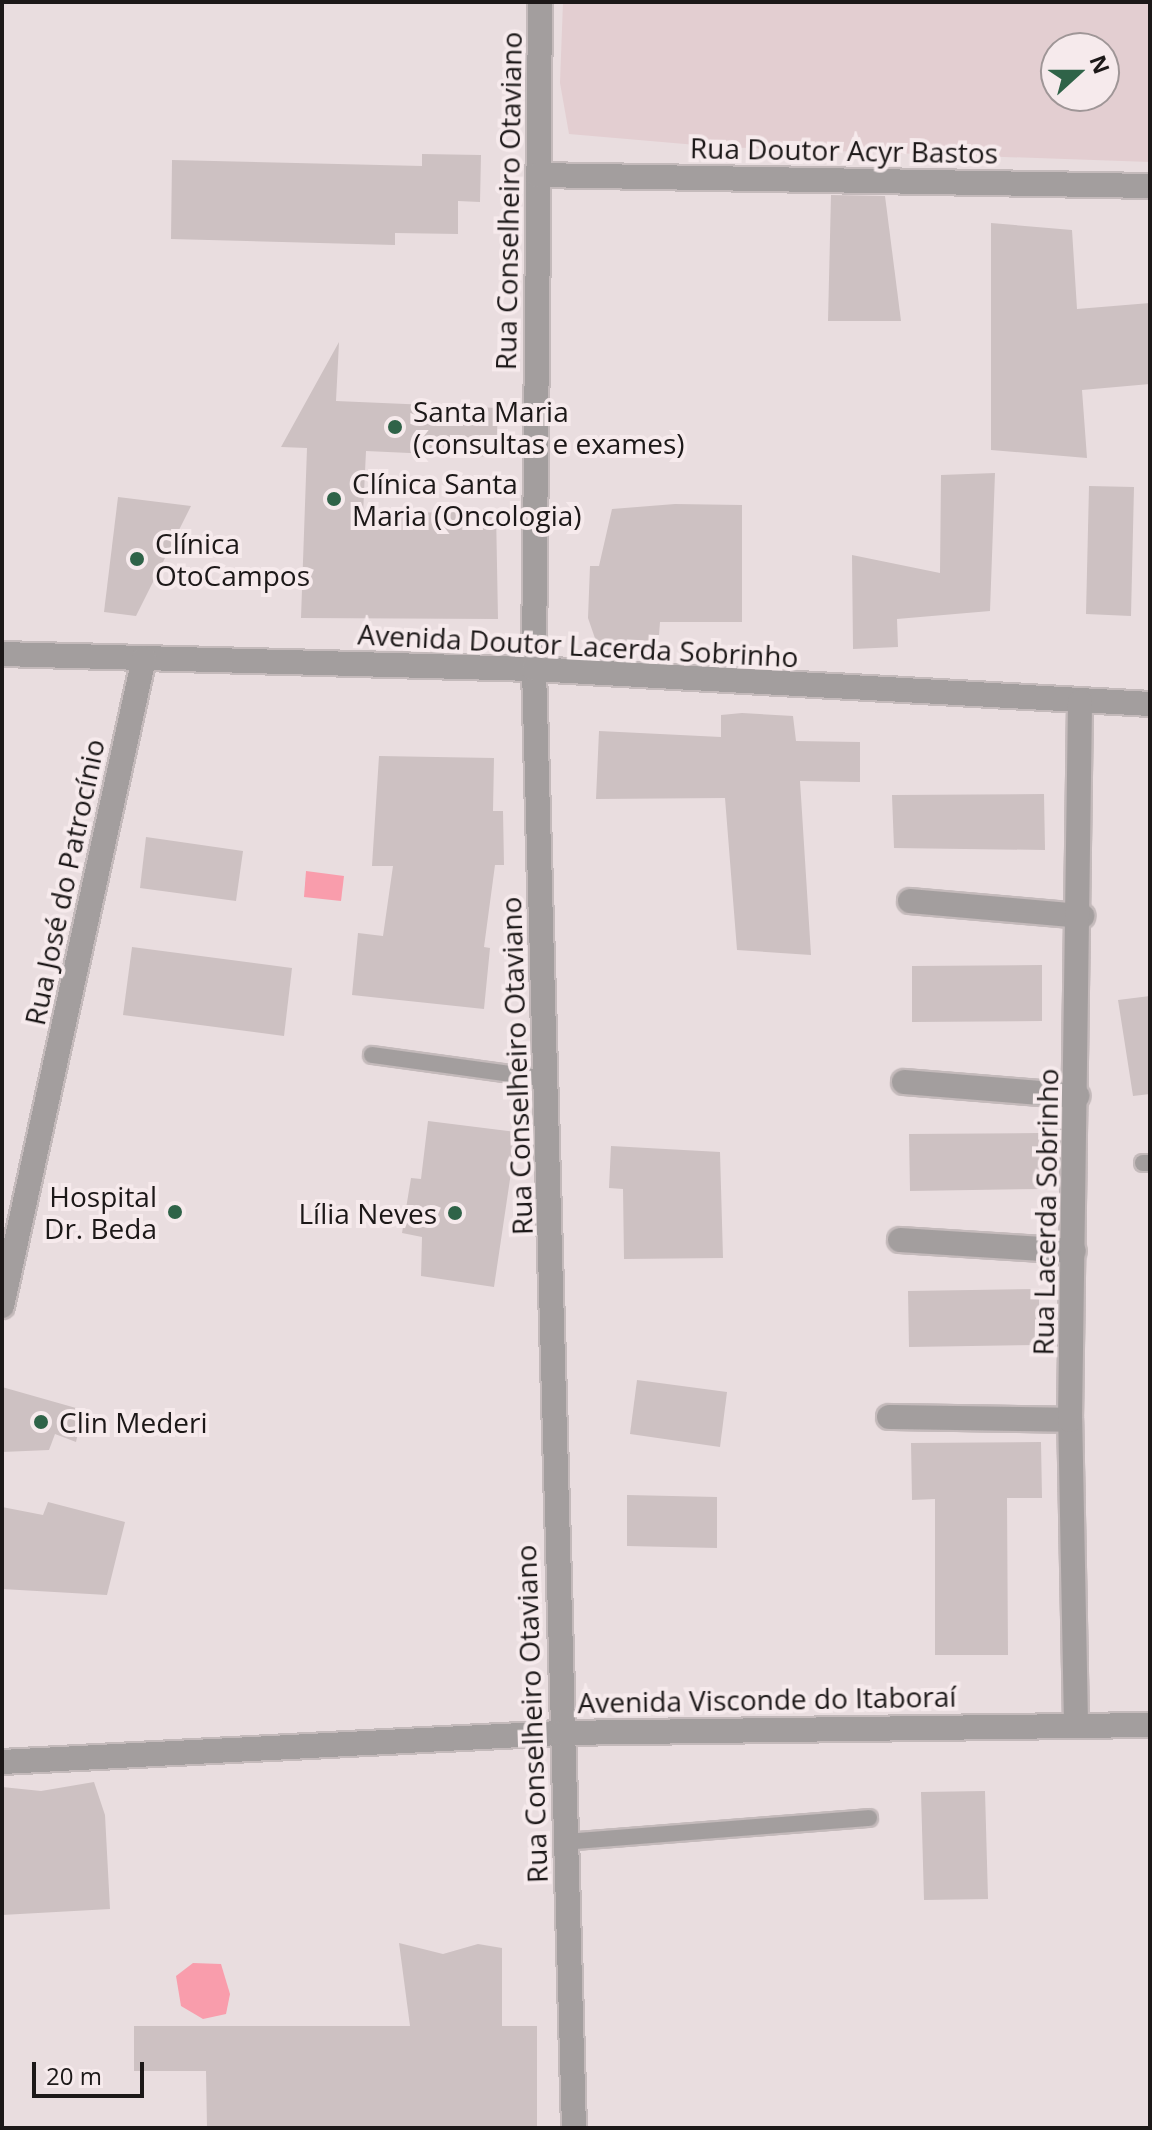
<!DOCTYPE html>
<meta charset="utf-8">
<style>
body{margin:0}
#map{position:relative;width:1152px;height:2130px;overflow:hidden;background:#e9dddf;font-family:"Open Sans",sans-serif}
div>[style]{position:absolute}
.built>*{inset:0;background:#e3ced1}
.water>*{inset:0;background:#f99dac}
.building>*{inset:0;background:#cdc1c2}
.roads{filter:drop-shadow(2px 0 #c4babb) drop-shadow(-2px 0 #c4babb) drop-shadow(0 2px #c4babb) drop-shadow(0 -2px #c4babb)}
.service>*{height:16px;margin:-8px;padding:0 8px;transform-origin:8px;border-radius:8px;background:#a39e9e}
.minor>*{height:24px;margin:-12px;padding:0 12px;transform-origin:12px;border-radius:12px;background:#a39e9e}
.dots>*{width:22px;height:22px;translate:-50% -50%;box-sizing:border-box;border:4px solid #f6eaec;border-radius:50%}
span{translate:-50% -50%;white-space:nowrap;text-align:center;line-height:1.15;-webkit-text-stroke:8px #f6eaec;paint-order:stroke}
.street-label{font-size:28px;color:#1c1818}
.poi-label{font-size:28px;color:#1c1818}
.left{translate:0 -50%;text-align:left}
.right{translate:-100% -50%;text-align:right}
.frame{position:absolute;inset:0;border:4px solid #1c1818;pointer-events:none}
.north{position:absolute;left:1040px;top:32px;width:80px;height:80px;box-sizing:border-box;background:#f6eaec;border:2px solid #9f9697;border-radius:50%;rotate:69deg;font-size:22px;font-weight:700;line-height:32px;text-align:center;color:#1c1818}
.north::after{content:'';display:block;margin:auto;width:28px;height:36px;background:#2f6348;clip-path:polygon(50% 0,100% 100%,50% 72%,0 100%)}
.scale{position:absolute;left:32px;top:2062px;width:112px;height:36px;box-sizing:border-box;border:4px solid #1c1818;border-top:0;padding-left:10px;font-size:24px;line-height:28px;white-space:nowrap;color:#1c1818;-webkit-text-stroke:6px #f6eaec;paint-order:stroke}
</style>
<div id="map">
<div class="built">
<i style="clip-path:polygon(evenodd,563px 2px,1150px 2px,1150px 162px,720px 147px,569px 134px,560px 83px,563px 2px,1056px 48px,1104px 48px,1104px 96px,1056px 96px,1056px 48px)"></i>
</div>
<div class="water">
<i style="clip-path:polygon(306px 871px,344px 876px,341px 901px,304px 897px)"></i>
<i style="clip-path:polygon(193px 1963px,221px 1964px,230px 1994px,226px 2014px,203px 2019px,181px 2006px,176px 1976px)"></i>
</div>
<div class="building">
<i style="clip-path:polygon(422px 154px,481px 155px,480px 202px,458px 201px,458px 234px,395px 233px,395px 245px,171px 239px,172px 160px,422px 166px)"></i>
<i style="clip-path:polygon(831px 195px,885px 196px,901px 321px,828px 321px)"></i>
<i style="clip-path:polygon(991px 223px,1072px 230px,1077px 309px,1150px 303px,1150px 384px,1082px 390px,1087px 458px,991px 450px)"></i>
<i style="clip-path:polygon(339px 342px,336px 401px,498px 408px,496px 457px,366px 451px,363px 514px,496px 511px,498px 619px,301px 618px,307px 448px,281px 447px)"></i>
<i style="clip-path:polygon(995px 473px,990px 611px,897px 619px,898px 647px,853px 649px,852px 555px,940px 573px,941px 475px)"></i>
<i style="clip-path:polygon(1089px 486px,1134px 487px,1131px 616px,1086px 614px)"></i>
<i style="clip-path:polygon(118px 497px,191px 506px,136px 616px,104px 612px)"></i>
<i style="clip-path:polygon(675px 504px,742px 505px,742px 622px,660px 622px,658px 648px,599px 650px,588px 618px,590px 566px,599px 566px,612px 509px)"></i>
<i style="clip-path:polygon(742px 713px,793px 716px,796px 741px,860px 742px,860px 782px,800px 781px,811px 955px,737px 950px,725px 798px,596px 799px,599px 731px,721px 737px,721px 715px)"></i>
<i style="clip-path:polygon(379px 756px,494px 758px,493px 811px,503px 811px,504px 865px,495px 865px,484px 947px,490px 948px,484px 1009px,352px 995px,358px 933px,383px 936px,393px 866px,372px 866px)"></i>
<i style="clip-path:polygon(1044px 794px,1045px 850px,894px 848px,892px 795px)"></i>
<i style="clip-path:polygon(146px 837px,243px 851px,236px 901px,140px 888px)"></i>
<i style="clip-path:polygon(132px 947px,292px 968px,284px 1036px,123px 1015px)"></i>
<i style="clip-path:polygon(1042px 965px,1042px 1021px,912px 1022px,912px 966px)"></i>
<i style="clip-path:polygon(1150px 996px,1150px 1094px,1133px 1096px,1118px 1000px)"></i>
<i style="clip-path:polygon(428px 1121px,517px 1132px,494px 1287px,421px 1276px,422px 1237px,402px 1233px,411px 1178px,421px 1179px)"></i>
<i style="clip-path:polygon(1039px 1133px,1040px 1189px,910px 1191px,909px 1134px)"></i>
<i style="clip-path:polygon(611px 1146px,720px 1152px,723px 1258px,624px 1259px,623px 1189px,609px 1188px)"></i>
<i style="clip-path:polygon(1039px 1289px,1039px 1345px,909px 1347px,908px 1291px)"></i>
<i style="clip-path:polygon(637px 1380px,727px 1392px,720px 1447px,630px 1434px)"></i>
<i style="clip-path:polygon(2px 1387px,83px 1410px,76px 1442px,55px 1434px,49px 1450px,2px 1452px)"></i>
<i style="clip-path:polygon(1041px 1442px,1042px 1498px,1007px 1498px,1008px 1655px,935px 1655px,935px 1499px,912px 1500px,911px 1443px)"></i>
<i style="clip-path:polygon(627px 1495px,717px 1497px,717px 1548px,627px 1546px)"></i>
<i style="clip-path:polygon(48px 1502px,125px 1522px,107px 1595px,2px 1589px,2px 1507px,43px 1515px)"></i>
<i style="clip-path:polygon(94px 1782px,105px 1815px,110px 1909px,2px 1915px,2px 1787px,41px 1791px)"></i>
<i style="clip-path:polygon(985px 1791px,988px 1899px,924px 1900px,921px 1792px)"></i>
<i style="clip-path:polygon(399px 1943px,443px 1954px,478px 1944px,502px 1948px,502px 2026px,537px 2026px,537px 2128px,207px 2128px,206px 2071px,134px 2071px,134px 2026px,410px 2026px)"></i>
</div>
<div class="roads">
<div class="service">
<i style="left:372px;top:1055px;width:177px;rotate:7.8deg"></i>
<i style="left:1143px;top:1163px;width:7px"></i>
<i style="left:564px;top:1842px;width:306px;rotate:-4.5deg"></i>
</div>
<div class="minor">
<i style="left:540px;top:2px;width:667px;rotate:90.52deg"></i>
<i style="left:534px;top:669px;width:1460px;rotate:88.43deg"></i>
<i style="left:538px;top:175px;width:612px;rotate:1.03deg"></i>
<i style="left:2px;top:654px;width:532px;rotate:1.62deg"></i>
<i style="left:534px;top:669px;width:617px;rotate:3.25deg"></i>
<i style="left:910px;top:901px;width:173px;rotate:5deg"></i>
<i style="left:904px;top:1082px;width:174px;rotate:4.6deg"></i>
<i style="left:900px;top:1240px;width:174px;rotate:3.6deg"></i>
<i style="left:2px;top:1306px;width:663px;rotate:-77.64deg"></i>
<i style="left:889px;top:1417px;width:181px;rotate:0.9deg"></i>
<i style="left:1076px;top:1723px;width:303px;rotate:-91.1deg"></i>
<i style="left:1070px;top:1420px;width:718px;rotate:-89.2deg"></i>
<i style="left:2px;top:1762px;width:559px;rotate:-2.98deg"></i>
<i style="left:560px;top:1733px;width:590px;rotate:-0.78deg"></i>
</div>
</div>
<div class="dots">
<i style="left:395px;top:427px;background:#2f6348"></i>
<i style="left:334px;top:499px;background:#2f6348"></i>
<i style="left:137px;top:559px;background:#2f6348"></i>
<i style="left:175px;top:1212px;background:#2f6348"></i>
<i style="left:455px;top:1213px;background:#2f6348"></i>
<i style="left:41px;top:1422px;background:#2f6348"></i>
</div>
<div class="street-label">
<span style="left:844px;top:150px;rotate:1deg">Rua Doutor Acyr Bastos</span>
<span style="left:508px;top:201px;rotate:-89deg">Rua Conselheiro Otaviano</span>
<span style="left:578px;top:645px;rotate:3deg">Avenida Doutor Lacerda Sobrinho</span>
<span style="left:64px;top:882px;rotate:-78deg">Rua José do Patrocínio</span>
<span style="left:516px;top:1066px;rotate:-92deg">Rua Conselheiro Otaviano</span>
<span style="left:1045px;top:1212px;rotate:-89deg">Rua Lacerda Sobrinho</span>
<span style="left:767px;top:1699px;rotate:-1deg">Avenida Visconde do Itaboraí</span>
<span style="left:531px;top:1714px;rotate:-92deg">Rua Conselheiro Otaviano</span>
</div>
<div class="poi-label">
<span class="left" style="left:413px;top:427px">Santa Maria<br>(consultas e exames)</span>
<span class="left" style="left:352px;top:499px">Clínica Santa<br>Maria (Oncologia)</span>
<span class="left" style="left:155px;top:559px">Clínica<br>OtoCampos</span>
<span class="right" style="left:157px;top:1212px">Hospital<br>Dr. Beda</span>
<span class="right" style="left:437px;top:1213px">Lília Neves</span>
<span class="left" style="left:59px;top:1422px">Clin Mederi</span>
</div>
<div class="frame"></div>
<div class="north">N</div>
<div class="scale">20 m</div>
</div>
